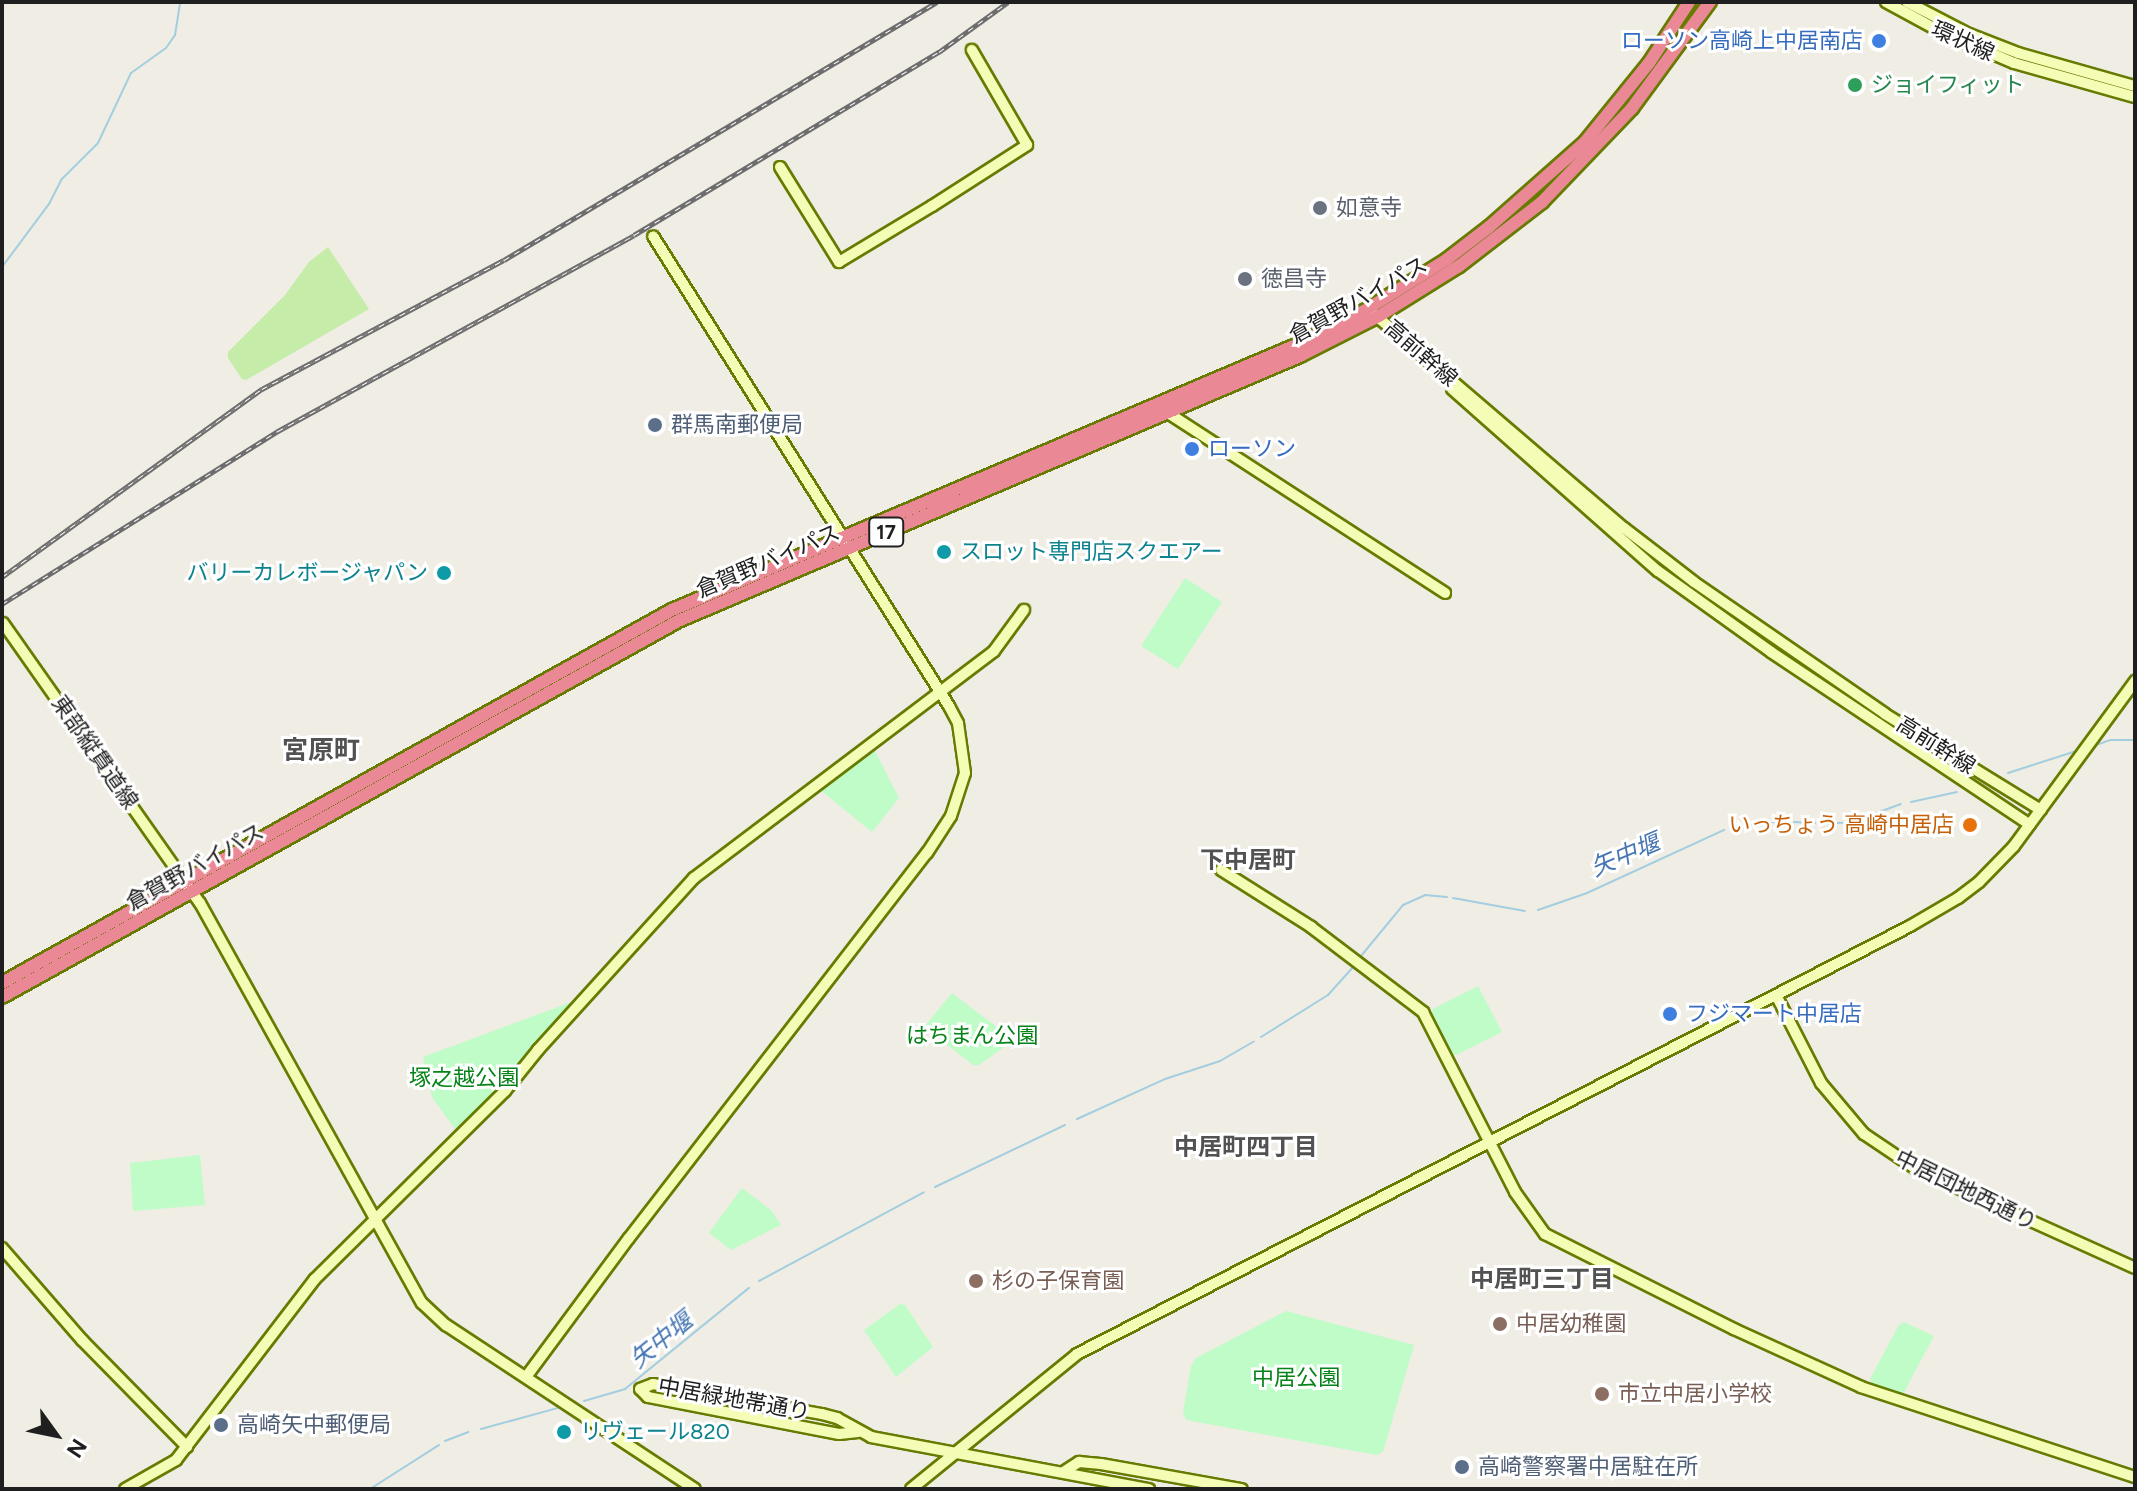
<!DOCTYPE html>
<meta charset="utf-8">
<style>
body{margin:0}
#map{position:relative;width:2137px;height:1491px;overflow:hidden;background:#f0ede4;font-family:Figtree,"Noto Sans JP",sans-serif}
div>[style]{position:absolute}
.grass>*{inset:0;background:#c5eca8}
.park>*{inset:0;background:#bffcc8}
.stream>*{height:2px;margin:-1px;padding:0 1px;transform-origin:1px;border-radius:1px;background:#a3cee0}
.roads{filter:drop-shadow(2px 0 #667b00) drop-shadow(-2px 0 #667b00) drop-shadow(0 2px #667b00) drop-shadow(0 -2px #667b00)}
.secondary>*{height:10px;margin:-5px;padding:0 5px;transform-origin:5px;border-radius:5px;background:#f5fcb6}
.highway>*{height:12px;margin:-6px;padding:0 6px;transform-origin:6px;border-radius:6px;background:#eb8895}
.rail>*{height:5px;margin-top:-2.5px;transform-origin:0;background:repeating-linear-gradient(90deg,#fff 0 6px,#6d6d6d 0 12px);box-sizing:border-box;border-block:2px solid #6d6d6d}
.dots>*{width:22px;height:22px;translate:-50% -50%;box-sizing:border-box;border:4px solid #fff;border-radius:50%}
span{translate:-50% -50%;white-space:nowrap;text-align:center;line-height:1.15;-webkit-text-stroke:6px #fff;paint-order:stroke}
.shield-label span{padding:2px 6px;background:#fff;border:2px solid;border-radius:6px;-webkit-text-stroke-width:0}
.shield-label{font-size:20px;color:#1f1f1f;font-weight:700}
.shop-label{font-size:22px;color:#366cbe}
.right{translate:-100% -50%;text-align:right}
.left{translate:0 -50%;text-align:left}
.street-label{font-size:22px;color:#1f1f1f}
.leisure-label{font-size:22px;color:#27864d}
.worship-label{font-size:22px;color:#5b616d}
.service-label{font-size:22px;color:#4e5e75}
.culture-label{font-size:22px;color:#0d838f}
.food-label{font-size:22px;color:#c56008}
.park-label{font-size:22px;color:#068318}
.education-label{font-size:22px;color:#785e54}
.water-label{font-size:24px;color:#4676b3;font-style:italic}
.neighbourhood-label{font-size:24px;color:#525252;font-weight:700}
.quarter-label{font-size:26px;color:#525252;font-weight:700}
.frame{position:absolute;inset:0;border:4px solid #1f1f1f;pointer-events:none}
.north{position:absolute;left:16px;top:1395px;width:80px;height:80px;-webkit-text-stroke:6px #fff;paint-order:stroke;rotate:123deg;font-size:22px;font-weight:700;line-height:32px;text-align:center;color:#1f1f1f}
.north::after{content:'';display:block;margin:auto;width:28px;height:36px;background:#1f1f1f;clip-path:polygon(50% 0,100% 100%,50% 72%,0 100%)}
</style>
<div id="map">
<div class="grass">
<i style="clip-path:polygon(328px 247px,369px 309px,246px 380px,242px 379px,228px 358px,228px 352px,285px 295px,309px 262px)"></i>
</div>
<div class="park">
<i style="clip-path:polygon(1185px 578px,1222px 602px,1178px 669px,1141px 646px)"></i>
<i style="clip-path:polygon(871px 743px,899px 798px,872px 832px,814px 785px)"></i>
<i style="clip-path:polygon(1478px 986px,1502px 1032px,1456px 1055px,1449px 1054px,1431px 1015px,1433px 1009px)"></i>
<i style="clip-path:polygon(952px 993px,1010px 1037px,1011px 1042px,979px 1065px,973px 1065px,924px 1027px)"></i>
<i style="clip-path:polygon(574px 1001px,576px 1004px,499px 1092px,455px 1129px,432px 1097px,423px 1057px)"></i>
<i style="clip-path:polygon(200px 1155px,205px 1205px,133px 1211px,130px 1163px)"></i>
<i style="clip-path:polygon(742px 1188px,771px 1210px,781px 1225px,731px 1250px,709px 1233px)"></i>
<i style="clip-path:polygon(900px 1304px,905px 1305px,933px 1347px,896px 1377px,864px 1330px)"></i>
<i style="clip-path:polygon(1286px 1311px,1414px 1345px,1383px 1452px,1377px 1455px,1186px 1420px,1183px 1412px,1191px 1366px,1196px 1358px)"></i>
<i style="clip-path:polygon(1904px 1322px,1934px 1336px,1902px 1396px,1873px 1387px,1870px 1379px,1899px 1325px)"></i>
</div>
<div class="stream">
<i style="left:2px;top:267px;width:79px;rotate:-53.3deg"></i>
<i style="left:49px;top:204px;width:27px;rotate:-63deg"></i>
<i style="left:61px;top:180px;width:52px;rotate:-45deg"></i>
<i style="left:98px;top:143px;width:77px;rotate:-64.8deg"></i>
<i style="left:131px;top:73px;width:43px;rotate:-35.5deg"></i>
<i style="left:166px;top:48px;width:16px;rotate:-55deg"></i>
<i style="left:175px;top:35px;width:33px;rotate:-81deg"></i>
<i style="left:2093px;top:746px;width:18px;rotate:-19deg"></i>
<i style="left:2110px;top:740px;width:25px"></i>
<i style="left:2008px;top:773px;width:75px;rotate:-17.9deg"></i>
<i style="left:1911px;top:802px;width:47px;rotate:-12.3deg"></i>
<i style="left:1794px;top:822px;width:21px;rotate:3deg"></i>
<i style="left:1824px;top:824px;width:28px;rotate:-4deg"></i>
<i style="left:1852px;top:822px;width:52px;rotate:-20.2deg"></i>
<i style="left:1730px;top:828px;width:51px;rotate:-7.8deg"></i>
<i style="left:1453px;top:898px;width:73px;rotate:10.2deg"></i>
<i style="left:1538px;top:910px;width:52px;rotate:-19.1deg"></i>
<i style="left:1587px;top:893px;width:151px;rotate:-24.7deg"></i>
<i style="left:1361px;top:956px;width:66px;rotate:-50.5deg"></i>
<i style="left:1403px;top:905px;width:24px;rotate:-24deg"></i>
<i style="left:1425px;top:895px;width:22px;rotate:5deg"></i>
<i style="left:1261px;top:1037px;width:79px;rotate:-32.1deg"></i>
<i style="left:1328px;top:995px;width:38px;rotate:-48deg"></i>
<i style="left:1077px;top:1119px;width:97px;rotate:-24.4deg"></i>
<i style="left:1165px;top:1079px;width:58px;rotate:-18.1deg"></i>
<i style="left:1220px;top:1061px;width:39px;rotate:-30deg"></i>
<i style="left:935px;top:1187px;width:144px;rotate:-25.5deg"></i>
<i style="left:759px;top:1281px;width:187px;rotate:-28.3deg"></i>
<i style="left:584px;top:1401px;width:43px;rotate:-16.3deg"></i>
<i style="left:625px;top:1389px;width:160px;rotate:-39.2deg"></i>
<i style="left:481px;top:1429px;width:80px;rotate:-15.3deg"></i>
<i style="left:445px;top:1441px;width:25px;rotate:-21deg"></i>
<i style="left:370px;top:1489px;width:82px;rotate:-32.5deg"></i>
</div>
<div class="roads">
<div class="secondary">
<i style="left:1886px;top:2px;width:63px;rotate:28.6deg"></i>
<i style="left:1941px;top:32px;width:79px;rotate:23deg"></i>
<i style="left:2014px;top:63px;width:126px;rotate:15.7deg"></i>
<i style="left:1907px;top:2px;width:70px;rotate:27.3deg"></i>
<i style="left:1969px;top:34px;width:53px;rotate:21.2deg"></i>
<i style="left:2018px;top:53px;width:122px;rotate:15.8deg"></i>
<i style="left:780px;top:167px;width:112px;rotate:58.2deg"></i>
<i style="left:839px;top:262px;width:109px;rotate:-31.1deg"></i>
<i style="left:932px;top:206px;width:113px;rotate:-32.7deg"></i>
<i style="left:1027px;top:145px;width:110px;rotate:-120.1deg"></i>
<i style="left:1374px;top:314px;width:329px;rotate:40.6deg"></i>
<i style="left:1624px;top:528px;width:88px;rotate:37.6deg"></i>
<i style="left:1694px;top:582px;width:232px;rotate:34.6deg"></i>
<i style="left:1885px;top:714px;width:183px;rotate:31.6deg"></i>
<i style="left:1452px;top:389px;width:275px;rotate:41.5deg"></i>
<i style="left:1658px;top:571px;width:139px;rotate:35.6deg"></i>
<i style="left:1771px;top:652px;width:311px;rotate:33.7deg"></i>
<i style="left:1165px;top:411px;width:334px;rotate:33deg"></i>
<i style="left:3px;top:623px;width:342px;rotate:54.9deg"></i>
<i style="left:200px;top:903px;width:457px;rotate:61deg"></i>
<i style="left:422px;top:1303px;width:33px;rotate:43deg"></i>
<i style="left:446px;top:1325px;width:298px;rotate:33.4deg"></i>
<i style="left:1221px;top:870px;width:107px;rotate:32.3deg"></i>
<i style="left:1311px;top:927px;width:141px;rotate:37.2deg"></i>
<i style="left:1423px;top:1012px;width:202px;rotate:62.9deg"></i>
<i style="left:1515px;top:1192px;width:52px;rotate:54.5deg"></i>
<i style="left:1545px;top:1234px;width:212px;rotate:26.7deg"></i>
<i style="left:1734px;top:1329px;width:140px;rotate:24.5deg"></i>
<i style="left:1861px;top:1387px;width:288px;rotate:18.2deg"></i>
<i style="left:1776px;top:995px;width:99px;rotate:62.9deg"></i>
<i style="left:1821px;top:1083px;width:67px;rotate:49.9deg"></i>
<i style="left:1864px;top:1134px;width:63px;rotate:33.9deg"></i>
<i style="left:1916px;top:1169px;width:240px;rotate:24.3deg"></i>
<i style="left:2px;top:1248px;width:122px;rotate:49deg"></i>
<i style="left:82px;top:1340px;width:150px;rotate:45.5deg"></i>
<i style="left:526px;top:1377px;width:173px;rotate:-53.5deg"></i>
<i style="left:629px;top:1238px;width:487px;rotate:-52.3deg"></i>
<i style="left:927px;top:853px;width:44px;rotate:-57deg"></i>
<i style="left:951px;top:816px;width:45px;rotate:-72deg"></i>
<i style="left:965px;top:773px;width:50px;rotate:-98deg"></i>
<i style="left:958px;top:723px;width:19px;rotate:-118deg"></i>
<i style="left:949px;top:706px;width:555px;rotate:-122.2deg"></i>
<i style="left:858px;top:1432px;width:19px;rotate:174deg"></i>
<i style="left:839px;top:1434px;width:195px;rotate:-169deg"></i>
<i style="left:648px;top:1397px;width:11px;rotate:-135deg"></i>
<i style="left:640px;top:1389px;width:14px;rotate:-21deg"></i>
<i style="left:653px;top:1384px;width:172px;rotate:10.1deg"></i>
<i style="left:822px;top:1414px;width:16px;rotate:15deg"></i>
<i style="left:837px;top:1418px;width:39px;rotate:29deg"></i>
<i style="left:871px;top:1437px;width:283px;rotate:10.6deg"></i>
<i style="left:1065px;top:1471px;width:17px;rotate:-33deg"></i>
<i style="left:1079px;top:1462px;width:22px;rotate:5deg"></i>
<i style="left:1101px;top:1464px;width:143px;rotate:10.1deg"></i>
<i style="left:125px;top:1489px;width:59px;rotate:-29.6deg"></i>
<i style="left:176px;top:1460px;width:228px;rotate:-52.5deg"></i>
<i style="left:315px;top:1279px;width:267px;rotate:-44.7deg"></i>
<i style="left:505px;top:1091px;width:53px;rotate:-51.2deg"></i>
<i style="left:538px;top:1050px;width:232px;rotate:-47.8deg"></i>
<i style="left:694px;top:878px;width:376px;rotate:-37.1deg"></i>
<i style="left:994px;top:651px;width:51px;rotate:-53.8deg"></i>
<i style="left:911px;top:1489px;width:214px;rotate:-39.1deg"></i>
<i style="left:1077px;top:1354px;width:937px;rotate:-27.19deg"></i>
<i style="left:1910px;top:926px;width:56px;rotate:-30.3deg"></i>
<i style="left:1958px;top:898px;width:26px;rotate:-37deg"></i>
<i style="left:1979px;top:882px;width:50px;rotate:-45.8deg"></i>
<i style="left:2014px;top:846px;width:205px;rotate:-53.7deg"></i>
</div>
<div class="highway">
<i style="left:2px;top:983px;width:767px;rotate:-29.11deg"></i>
<i style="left:672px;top:610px;width:676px;rotate:-23deg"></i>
<i style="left:1294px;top:346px;width:78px;rotate:-26.6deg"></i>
<i style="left:1364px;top:311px;width:97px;rotate:-31.9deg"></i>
<i style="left:1446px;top:260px;width:54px;rotate:-37.5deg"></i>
<i style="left:1489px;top:227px;width:128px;rotate:-41.5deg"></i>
<i style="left:1585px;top:142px;width:102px;rotate:-51deg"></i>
<i style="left:1649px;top:63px;width:73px;rotate:-56.7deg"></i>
<i style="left:2px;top:997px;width:774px;rotate:-29.08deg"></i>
<i style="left:678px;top:621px;width:676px;rotate:-23.08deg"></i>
<i style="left:1300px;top:356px;width:89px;rotate:-26.9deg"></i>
<i style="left:1379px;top:316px;width:94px;rotate:-32deg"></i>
<i style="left:1459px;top:266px;width:105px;rotate:-37.6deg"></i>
<i style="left:1542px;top:202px;width:130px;rotate:-46.2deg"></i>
<i style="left:1632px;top:108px;width:132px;rotate:-53.7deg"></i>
</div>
</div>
<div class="rail">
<i style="left:2px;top:577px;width:321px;rotate:-35.9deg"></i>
<i style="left:262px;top:389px;width:274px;rotate:-28.1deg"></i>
<i style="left:504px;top:260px;width:504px;rotate:-30.79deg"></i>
<i style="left:2px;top:604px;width:326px;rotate:-32.1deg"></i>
<i style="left:278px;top:431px;width:406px;rotate:-28.8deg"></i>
<i style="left:634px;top:235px;width:356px;rotate:-31deg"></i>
<i style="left:939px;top:52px;width:85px;rotate:-35.9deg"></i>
</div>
<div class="dots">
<i style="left:1879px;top:41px;background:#3f7fe0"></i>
<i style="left:1855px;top:85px;background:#2e9e5b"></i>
<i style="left:1320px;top:208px;background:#6b7280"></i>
<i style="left:1245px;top:279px;background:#6b7280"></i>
<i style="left:655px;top:425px;background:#5c6f8a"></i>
<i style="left:1192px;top:449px;background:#3f7fe0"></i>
<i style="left:944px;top:552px;background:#0f9aa8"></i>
<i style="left:444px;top:573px;background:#0f9aa8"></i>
<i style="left:1970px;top:825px;background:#e8710a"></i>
<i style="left:1670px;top:1014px;background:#3f7fe0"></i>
<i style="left:976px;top:1281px;background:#8d6e63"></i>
<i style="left:1500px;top:1324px;background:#8d6e63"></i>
<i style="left:1602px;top:1394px;background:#8d6e63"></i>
<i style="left:221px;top:1425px;background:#5c6f8a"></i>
<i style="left:564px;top:1432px;background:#0f9aa8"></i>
<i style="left:1462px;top:1467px;background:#5c6f8a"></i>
</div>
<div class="shield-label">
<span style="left:886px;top:532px">17</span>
</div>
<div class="shop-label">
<span class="right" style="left:1863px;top:41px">ローソン高崎上中居南店</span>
<span class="left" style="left:1208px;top:449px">ローソン</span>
<span class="left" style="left:1686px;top:1014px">フジマート中居店</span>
</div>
<div class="street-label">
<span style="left:1963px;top:41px;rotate:24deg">環状線</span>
<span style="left:1358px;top:300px;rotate:-29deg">倉賀野バイパス</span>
<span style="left:1421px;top:353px;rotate:41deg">高前幹線</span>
<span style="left:768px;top:561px;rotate:-23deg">倉賀野バイパス</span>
<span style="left:1936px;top:745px;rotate:32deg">高前幹線</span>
<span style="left:95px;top:752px;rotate:55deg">東部縦貫道線</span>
<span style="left:195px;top:867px;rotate:-29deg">倉賀野バイパス</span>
<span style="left:1966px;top:1190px;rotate:26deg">中居団地西通り</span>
<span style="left:734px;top:1399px;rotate:10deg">中居緑地帯通り</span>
</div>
<div class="leisure-label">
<span class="left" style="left:1871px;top:85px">ジョイフィット</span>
</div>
<div class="worship-label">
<span class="left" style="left:1336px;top:208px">如意寺</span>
<span class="left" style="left:1261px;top:279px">徳昌寺</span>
</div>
<div class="service-label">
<span class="left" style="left:671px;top:425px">群馬南郵便局</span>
<span class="left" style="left:237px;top:1425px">高崎矢中郵便局</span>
<span class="left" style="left:1478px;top:1467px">高崎警察署中居駐在所</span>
</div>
<div class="culture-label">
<span class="left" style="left:960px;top:552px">スロット専門店スクエアー</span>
<span class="right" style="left:428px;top:573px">バリーカレボージャパン</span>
<span class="left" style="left:580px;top:1432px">リヴェール820</span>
</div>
<div class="food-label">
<span class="right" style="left:1954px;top:825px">いっちょう 高崎中居店</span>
</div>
<div class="park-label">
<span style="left:972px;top:1036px">はちまん公園</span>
<span style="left:464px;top:1078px">塚之越公園</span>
<span style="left:1296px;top:1378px">中居公園</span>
</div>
<div class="education-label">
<span class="left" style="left:992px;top:1281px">杉の子保育園</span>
<span class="left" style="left:1516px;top:1324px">中居幼稚園</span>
<span class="left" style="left:1618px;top:1394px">市立中居小学校</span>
</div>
<div class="water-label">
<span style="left:1625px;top:855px;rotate:-23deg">矢中堰</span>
<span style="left:661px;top:1340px;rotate:-39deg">矢中堰</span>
</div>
<div class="neighbourhood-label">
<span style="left:1248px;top:860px">下中居町</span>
<span style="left:1246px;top:1147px">中居町四丁目</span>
<span style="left:1542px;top:1279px">中居町三丁目</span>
</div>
<div class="quarter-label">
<span style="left:321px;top:751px">宮原町</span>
</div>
<div class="frame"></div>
<div class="north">N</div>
</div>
